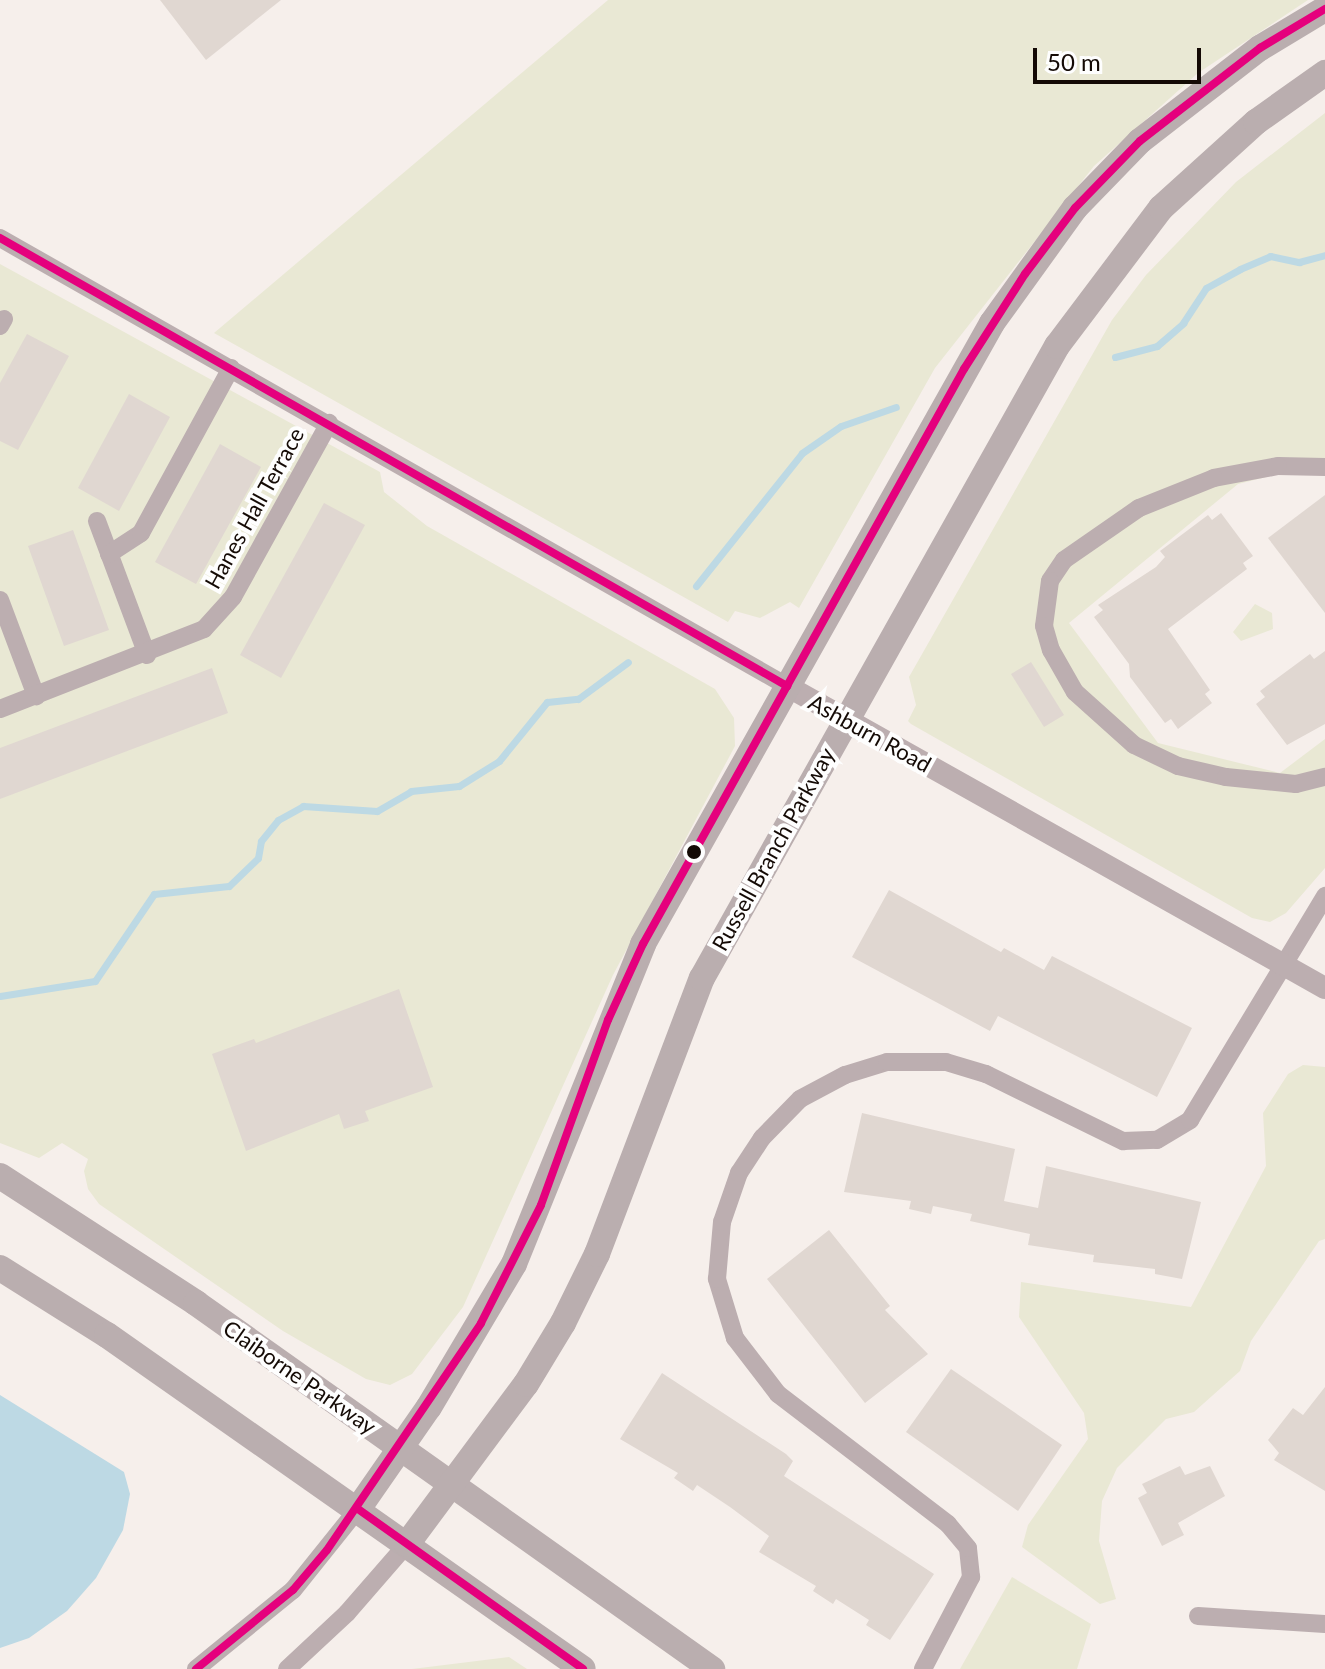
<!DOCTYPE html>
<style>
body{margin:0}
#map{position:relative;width:1325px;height:1669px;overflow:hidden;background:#f6efeb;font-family:Lato,sans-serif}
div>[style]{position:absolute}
.green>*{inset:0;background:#e9e8d4}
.water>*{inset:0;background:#bdd9e4}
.stream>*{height:7px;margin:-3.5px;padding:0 3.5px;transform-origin:3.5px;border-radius:3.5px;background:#bdd9e4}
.building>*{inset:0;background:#e0d7d1}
.minor>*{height:18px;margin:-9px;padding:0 9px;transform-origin:9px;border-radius:9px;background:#bcaeb0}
.tertiary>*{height:22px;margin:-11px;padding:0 11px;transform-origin:11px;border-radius:11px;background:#bcaeb0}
.secondary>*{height:26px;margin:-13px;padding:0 13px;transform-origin:13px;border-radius:13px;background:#baaeaf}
.bus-1>*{height:8px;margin:-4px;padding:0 4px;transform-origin:4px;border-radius:4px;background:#e5007d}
.dots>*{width:22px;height:22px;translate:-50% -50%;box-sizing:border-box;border:4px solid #fefefe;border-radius:50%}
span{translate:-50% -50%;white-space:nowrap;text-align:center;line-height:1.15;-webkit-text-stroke:8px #fefefe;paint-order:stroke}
.street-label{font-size:22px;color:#140a05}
.scale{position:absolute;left:1033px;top:48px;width:168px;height:36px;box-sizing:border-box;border:4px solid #140a05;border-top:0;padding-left:10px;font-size:24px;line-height:28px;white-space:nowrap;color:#140a05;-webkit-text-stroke:6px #fefefe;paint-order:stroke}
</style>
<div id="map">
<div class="green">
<i style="clip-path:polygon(608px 0,1308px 0,1198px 73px,1094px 166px,935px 368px,799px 608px,790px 602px,760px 618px,735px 611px,728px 622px,214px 333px)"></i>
<i style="clip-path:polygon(1325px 113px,1325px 462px,1238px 484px,1069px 623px,1158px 743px,1280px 773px,1325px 739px,1325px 868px,1286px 913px,1270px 922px,1252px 918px,911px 724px,908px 721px,916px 705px,909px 677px,1112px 320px,1146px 275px,1236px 182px)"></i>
<i style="clip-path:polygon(0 264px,380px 472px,384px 492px,427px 526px,715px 689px,734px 718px,735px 746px,613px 975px,463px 1307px,412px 1374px,390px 1385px,366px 1379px,283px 1331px,99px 1204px,88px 1189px,84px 1171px,88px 1159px,62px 1143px,39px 1158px,0 1143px)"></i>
<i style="clip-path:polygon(1255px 604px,1272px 613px,1273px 629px,1241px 641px,1233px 632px)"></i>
<i style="clip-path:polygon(1303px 1065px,1325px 1067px,1325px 1239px,1319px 1241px,1251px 1341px,1240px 1371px,1194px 1412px,1166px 1419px,1117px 1468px,1102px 1501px,1099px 1541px,1116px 1599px,1100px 1604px,1022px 1547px,1028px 1525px,1088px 1439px,1084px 1413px,1019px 1317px,1021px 1282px,1191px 1307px,1266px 1166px,1263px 1113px,1288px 1074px)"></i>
<i style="clip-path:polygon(1012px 1577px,1091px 1624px,1077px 1669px,960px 1669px)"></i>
<i style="clip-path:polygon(509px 1657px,527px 1669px,412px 1669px)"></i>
</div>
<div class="water">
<i style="clip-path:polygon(0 1395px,124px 1472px,130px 1494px,123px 1530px,96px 1578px,67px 1611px,29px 1638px,0 1648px)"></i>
</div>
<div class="stream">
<i style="left:1115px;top:357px;width:43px;rotate:-14.7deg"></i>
<i style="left:1157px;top:346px;width:35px;rotate:-41deg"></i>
<i style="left:1183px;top:323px;width:42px;rotate:-56.7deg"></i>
<i style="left:1206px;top:288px;width:39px;rotate:-29deg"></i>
<i style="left:1240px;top:269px;width:33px;rotate:-23deg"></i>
<i style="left:1270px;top:256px;width:30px;rotate:12deg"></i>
<i style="left:1299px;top:262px;width:27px;rotate:-15deg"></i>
<i style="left:696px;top:586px;width:170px;rotate:-51.4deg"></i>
<i style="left:802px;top:453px;width:47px;rotate:-34.7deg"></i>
<i style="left:841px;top:426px;width:58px;rotate:-19.1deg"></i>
<i style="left:0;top:996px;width:96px;rotate:-9deg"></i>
<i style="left:95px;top:981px;width:105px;rotate:-55.9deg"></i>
<i style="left:154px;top:894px;width:75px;rotate:-6.1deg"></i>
<i style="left:229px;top:886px;width:40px;rotate:-44deg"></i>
<i style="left:258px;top:858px;width:17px;rotate:-80deg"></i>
<i style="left:261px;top:841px;width:27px;rotate:-51deg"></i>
<i style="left:278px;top:820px;width:29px;rotate:-29deg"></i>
<i style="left:303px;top:806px;width:74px;rotate:3.9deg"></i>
<i style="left:377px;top:811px;width:39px;rotate:-30deg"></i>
<i style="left:411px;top:791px;width:48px;rotate:-5.9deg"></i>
<i style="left:459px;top:786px;width:47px;rotate:-32deg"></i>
<i style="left:499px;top:761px;width:76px;rotate:-50.9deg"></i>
<i style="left:547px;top:702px;width:31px;rotate:-6deg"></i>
<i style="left:578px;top:699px;width:62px;rotate:-36.5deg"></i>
</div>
<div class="building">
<i style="clip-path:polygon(160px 0,281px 0,206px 60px)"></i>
<i style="clip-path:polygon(27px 334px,69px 356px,18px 450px,0 441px,0 383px)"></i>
<i style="clip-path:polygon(129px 394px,170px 417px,119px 511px,78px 488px)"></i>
<i style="clip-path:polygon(220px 444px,261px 467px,196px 584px,155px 562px)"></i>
<i style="clip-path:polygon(1325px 495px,1325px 613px,1268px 538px)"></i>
<i style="clip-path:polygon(324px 503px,365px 525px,281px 678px,240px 655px)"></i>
<i style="clip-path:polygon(1221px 513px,1253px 556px,1243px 563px,1247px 569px,1168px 629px,1210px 690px,1205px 694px,1212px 703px,1178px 729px,1171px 719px,1165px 723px,1130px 677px,1129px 664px,1094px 617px,1103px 610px,1098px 605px,1156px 567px,1165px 557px,1160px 551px,1208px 515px,1212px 520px)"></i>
<i style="clip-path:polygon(73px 530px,109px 630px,64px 646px,28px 546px)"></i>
<i style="clip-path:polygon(1325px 651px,1325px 724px,1287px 745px,1256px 704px,1265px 697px,1260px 691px,1310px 654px,1314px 659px)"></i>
<i style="clip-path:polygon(1031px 662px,1064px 715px,1044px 727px,1011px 674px)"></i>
<i style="clip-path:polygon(212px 668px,228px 713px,0 799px,0 748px)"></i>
<i style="clip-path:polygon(889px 890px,1001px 952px,1004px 948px,1044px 970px,1052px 956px,1192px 1028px,1157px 1097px,998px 1016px,990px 1031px,852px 957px)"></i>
<i style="clip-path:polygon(399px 989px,433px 1087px,365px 1111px,369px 1121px,344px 1129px,339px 1114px,246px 1151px,212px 1054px,254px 1039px,256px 1043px)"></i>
<i style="clip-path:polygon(862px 1113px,1015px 1149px,1004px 1201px,1038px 1208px,1046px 1166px,1201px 1202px,1182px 1279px,1155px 1274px,1155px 1269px,1093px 1262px,1094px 1255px,1028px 1245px,1030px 1234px,970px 1221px,972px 1214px,933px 1206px,931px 1214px,909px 1209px,911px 1201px,844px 1192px)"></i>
<i style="clip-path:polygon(829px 1230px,890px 1306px,885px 1310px,928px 1354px,865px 1403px,767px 1279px)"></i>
<i style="clip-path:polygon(951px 1369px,1062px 1445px,1018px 1511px,906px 1432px)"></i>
<i style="clip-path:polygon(662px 1373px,786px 1454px,793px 1461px,784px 1476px,934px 1574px,890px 1640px,866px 1625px,869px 1620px,836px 1599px,833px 1604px,813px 1591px,816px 1586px,759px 1552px,769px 1536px,730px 1507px,697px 1485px,693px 1491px,674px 1478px,678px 1473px,620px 1439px)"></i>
<i style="clip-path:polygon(1325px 1387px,1325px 1491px,1274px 1460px,1279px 1453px,1268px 1440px,1293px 1408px,1303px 1415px)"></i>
<i style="clip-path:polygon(1180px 1466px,1185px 1475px,1210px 1466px,1225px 1496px,1178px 1523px,1184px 1535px,1162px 1546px,1138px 1498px,1147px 1493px,1142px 1484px)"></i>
</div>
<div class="minor">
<i style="left:0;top:238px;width:906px;rotate:29.65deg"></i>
<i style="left:0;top:326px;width:8px;rotate:-60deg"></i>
<i style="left:1325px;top:467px;width:47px;rotate:-178.8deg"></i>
<i style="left:1278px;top:466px;width:65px;rotate:169.4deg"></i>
<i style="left:1214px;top:478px;width:81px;rotate:158.2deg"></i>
<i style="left:1139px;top:508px;width:91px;rotate:145.3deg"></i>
<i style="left:1064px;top:560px;width:25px;rotate:124deg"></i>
<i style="left:1050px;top:581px;width:45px;rotate:97.6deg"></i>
<i style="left:1044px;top:626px;width:25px;rotate:74deg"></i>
<i style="left:1051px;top:650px;width:48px;rotate:60.3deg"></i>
<i style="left:1075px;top:692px;width:79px;rotate:41.9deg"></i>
<i style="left:1134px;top:745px;width:49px;rotate:25.5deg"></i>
<i style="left:1178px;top:766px;width:49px;rotate:12.9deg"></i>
<i style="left:1226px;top:777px;width:70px;rotate:5.7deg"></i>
<i style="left:1296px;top:784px;width:30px;rotate:-14deg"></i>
<i style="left:97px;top:521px;width:143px;rotate:69.5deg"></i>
<i style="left:109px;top:554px;width:38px;rotate:-33deg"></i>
<i style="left:141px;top:533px;width:188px;rotate:-61.4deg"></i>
<i style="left:0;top:600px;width:103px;rotate:69.4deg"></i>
<i style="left:0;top:709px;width:219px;rotate:-21.4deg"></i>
<i style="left:204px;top:629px;width:43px;rotate:-47.8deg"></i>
<i style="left:233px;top:597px;width:199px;rotate:-61.1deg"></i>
<i style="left:1198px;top:1616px;width:127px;rotate:3.6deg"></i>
<i style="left:196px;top:1669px;width:125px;rotate:-39.2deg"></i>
<i style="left:293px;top:1590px;width:104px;rotate:-51.3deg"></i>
<i style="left:287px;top:1669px;width:82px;rotate:-43deg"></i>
<i style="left:347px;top:1613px;width:91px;rotate:-49deg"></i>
<i style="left:923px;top:1669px;width:104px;rotate:-62.4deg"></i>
<i style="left:971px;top:1577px;width:29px;rotate:-96deg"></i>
<i style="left:968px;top:1548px;width:31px;rotate:-130deg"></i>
<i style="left:948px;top:1524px;width:214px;rotate:-142.6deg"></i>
<i style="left:778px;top:1394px;width:71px;rotate:-127.5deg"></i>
<i style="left:735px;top:1338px;width:62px;rotate:-107deg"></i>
<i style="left:717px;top:1279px;width:57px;rotate:-85deg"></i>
<i style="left:722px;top:1222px;width:52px;rotate:-70.9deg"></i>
<i style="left:739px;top:1173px;width:42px;rotate:-56.7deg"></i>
<i style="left:762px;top:1138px;width:54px;rotate:-45.7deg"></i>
<i style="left:800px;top:1099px;width:51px;rotate:-28.1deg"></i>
<i style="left:845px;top:1075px;width:44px;rotate:-17.2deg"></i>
<i style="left:887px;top:1062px;width:59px"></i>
<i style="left:946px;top:1062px;width:42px;rotate:16.7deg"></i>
<i style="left:986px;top:1074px;width:153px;rotate:26.1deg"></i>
<i style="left:1123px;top:1141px;width:34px;rotate:-2deg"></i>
<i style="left:1157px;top:1140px;width:39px;rotate:-31deg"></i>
<i style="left:1190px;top:1120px;width:262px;rotate:-58.9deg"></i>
</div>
<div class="tertiary">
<i style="left:787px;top:686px;width:617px;rotate:29.31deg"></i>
</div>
<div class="secondary">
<i style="left:0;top:1176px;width:234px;rotate:32.9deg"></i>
<i style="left:196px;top:1303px;width:633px;rotate:35.35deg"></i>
<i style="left:0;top:1268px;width:126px;rotate:32.1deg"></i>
<i style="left:107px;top:1335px;width:581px;rotate:35.06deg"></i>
<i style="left:358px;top:1509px;width:124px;rotate:-55.2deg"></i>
<i style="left:429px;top:1407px;width:166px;rotate:-59.3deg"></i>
<i style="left:514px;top:1264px;width:345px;rotate:-68deg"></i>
<i style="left:643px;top:944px;width:712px;rotate:-60.66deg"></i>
<i style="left:992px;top:323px;width:142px;rotate:-54.2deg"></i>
<i style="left:1075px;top:208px;width:93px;rotate:-45.9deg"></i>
<i style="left:1140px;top:141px;width:152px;rotate:-37.8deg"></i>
<i style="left:1260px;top:48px;width:76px;rotate:-31deg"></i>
<i style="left:407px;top:1544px;width:199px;rotate:-53.4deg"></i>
<i style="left:526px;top:1384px;width:71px;rotate:-58.8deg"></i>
<i style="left:563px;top:1323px;width:77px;rotate:-63.8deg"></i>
<i style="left:597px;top:1254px;width:295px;rotate:-69.2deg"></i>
<i style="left:702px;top:978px;width:725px;rotate:-60.68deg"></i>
<i style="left:1057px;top:346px;width:173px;rotate:-53deg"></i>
<i style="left:1161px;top:208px;width:128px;rotate:-42.2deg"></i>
<i style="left:1256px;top:122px;width:85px;rotate:-35.4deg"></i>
</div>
<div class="bus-1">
<i style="left:0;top:238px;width:906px;rotate:29.65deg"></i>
<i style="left:358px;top:1509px;width:276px;rotate:35.4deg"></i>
<i style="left:196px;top:1669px;width:125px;rotate:-39.2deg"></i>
<i style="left:293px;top:1590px;width:52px;rotate:-49.6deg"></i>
<i style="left:327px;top:1550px;width:274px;rotate:-55.8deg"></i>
<i style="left:481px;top:1323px;width:132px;rotate:-63deg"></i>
<i style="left:541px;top:1205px;width:197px;rotate:-70.1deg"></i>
<i style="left:608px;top:1020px;width:84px;rotate:-65.3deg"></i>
<i style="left:643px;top:944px;width:659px;rotate:-60.83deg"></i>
<i style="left:964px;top:369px;width:113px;rotate:-57.3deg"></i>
<i style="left:1025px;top:274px;width:83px;rotate:-52.9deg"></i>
<i style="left:1075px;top:208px;width:93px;rotate:-45.9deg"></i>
<i style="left:1140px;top:141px;width:152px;rotate:-37.8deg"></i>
<i style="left:1260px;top:48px;width:76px;rotate:-31deg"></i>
</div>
<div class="dots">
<i style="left:694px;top:852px;background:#140a05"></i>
</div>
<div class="street-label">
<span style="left:254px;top:508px;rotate:-61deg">Hanes Hall Terrace</span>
<span style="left:870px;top:733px;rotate:29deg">Ashburn Road</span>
<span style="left:773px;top:849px;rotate:-61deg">Russell Branch Parkway</span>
<span style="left:300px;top:1377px;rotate:35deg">Claiborne Parkway</span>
</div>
<div class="scale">50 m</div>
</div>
